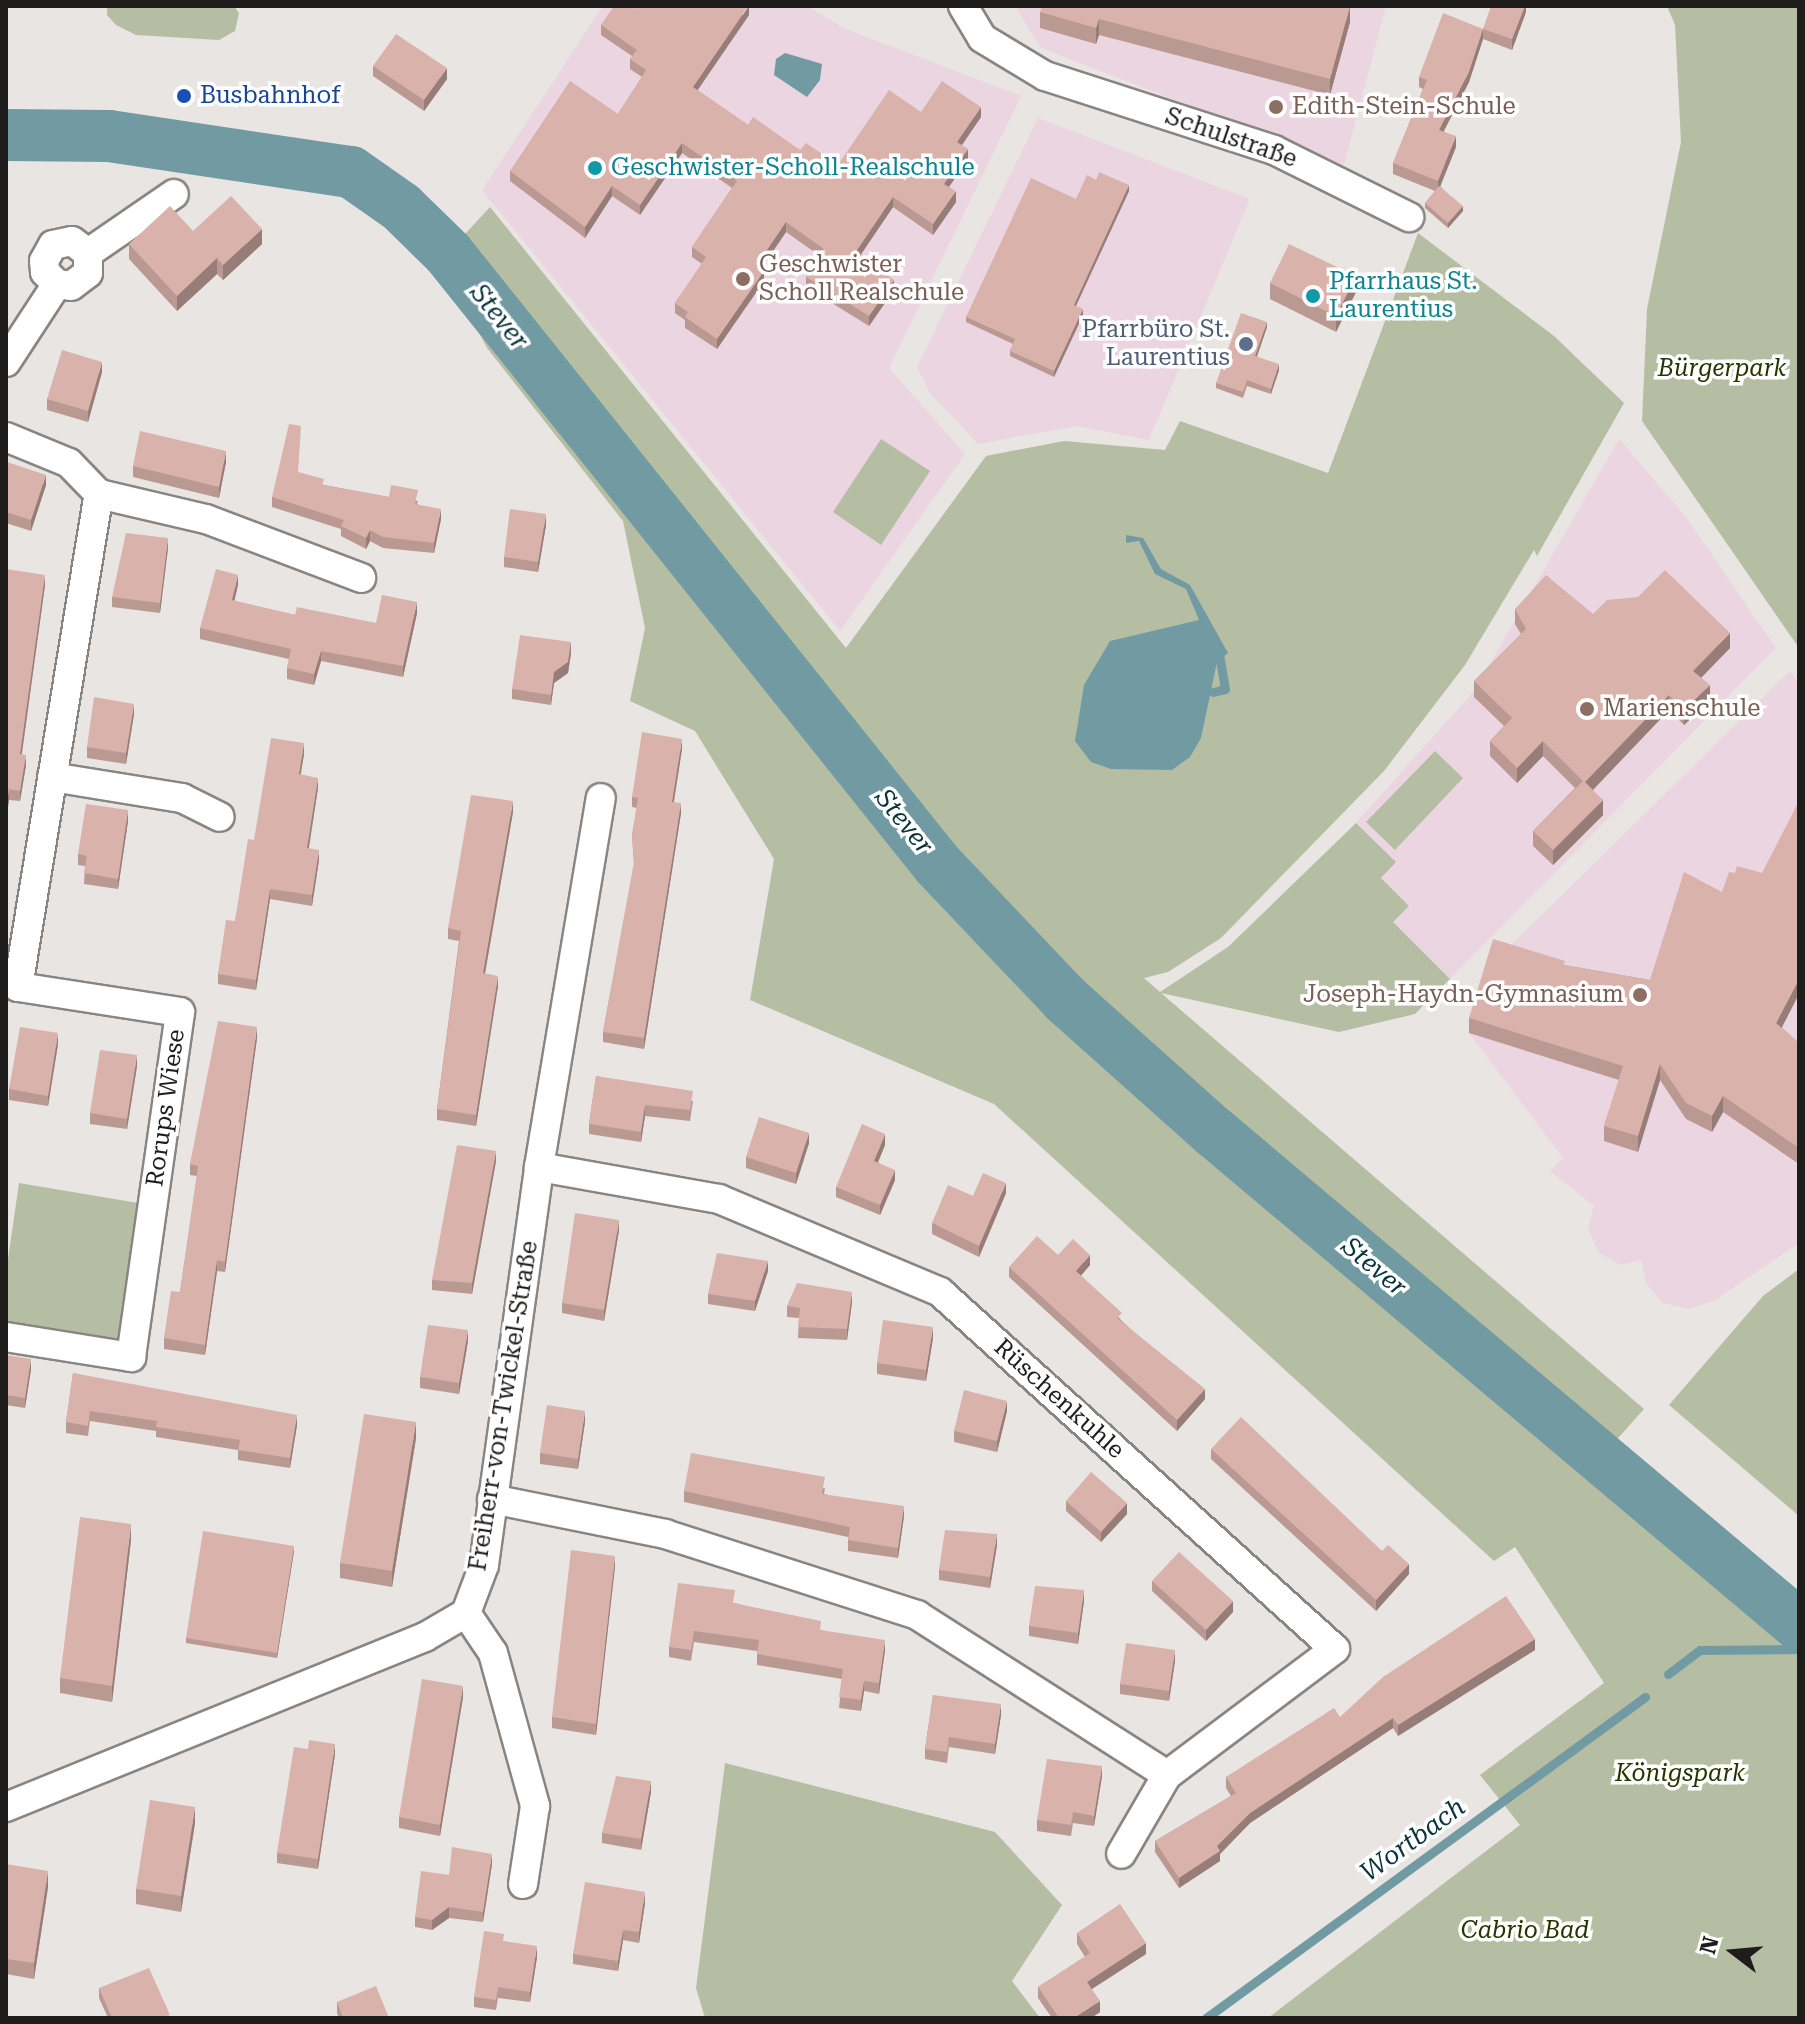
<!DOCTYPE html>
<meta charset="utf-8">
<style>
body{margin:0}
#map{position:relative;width:1805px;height:2024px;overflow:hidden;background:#e9e5e2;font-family:"Roboto Serif",serif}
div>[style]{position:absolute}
.industrial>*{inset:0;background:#ebd5e1}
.green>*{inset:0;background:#b5bea2}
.water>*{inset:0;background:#729aa2}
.stream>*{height:9px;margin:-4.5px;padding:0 4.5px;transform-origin:4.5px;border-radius:4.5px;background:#729aa2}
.river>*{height:52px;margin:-26px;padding:0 26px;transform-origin:26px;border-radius:26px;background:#729aa2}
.roads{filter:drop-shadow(2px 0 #898582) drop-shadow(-2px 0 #898582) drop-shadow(0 2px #898582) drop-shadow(0 -2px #898582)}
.street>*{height:28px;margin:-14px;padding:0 14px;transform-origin:14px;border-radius:14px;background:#fff}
.wall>*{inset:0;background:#ba9993}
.shaded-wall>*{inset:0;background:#977d78}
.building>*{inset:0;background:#d8b2ab}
.dots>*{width:22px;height:22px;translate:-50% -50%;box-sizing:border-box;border:4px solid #fff;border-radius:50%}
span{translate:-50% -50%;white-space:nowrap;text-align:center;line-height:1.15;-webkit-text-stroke:7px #fff;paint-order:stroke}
.transit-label{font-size:24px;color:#164399}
.left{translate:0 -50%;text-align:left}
.education-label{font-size:24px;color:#785e54}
.right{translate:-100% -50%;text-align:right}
.street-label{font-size:24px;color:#1f1d1c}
.culture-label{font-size:24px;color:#0d838f}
.service-label{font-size:24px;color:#4e5e75}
.park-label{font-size:24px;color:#273300;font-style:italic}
.water-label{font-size:26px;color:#0a333a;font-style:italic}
.frame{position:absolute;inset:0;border:8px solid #1f1d1c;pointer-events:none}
.north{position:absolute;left:1693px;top:1912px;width:80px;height:80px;-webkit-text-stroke:6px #fff;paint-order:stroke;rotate:286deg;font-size:22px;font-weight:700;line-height:32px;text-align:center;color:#1f1d1c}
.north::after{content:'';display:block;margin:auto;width:28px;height:36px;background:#1f1d1c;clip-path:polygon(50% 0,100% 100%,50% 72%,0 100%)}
</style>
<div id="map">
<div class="industrial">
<i style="clip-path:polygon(603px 6px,808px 6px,843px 28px,1021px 96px,889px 368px,965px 454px,840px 631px,482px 190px)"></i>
<i style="clip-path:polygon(1015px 6px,1386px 6px,1344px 165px,1041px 48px)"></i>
<i style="clip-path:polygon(1038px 118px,1250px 199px,1149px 440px,1077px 426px,978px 444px,930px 393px,917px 367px)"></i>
<i style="clip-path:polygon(1619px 439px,1686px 517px,1776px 648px,1450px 979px,1392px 922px,1409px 906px,1381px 878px,1396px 862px,1356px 823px,1475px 690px)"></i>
<i style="clip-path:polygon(1790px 671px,1799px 683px,1799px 1243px,1715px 1300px,1689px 1309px,1663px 1303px,1646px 1283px,1641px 1260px,1620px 1265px,1598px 1252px,1588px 1228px,1594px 1206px,1550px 1171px,1563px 1158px,1469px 1033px,1493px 955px,1499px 957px)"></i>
</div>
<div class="green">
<i style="clip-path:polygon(107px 6px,234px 6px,239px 13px,235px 31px,219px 40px,136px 35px,116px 25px,107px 15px)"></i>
<i style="clip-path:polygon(1667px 6px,1799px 6px,1799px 648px,1642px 421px,1647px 309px,1681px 142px,1675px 25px)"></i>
<i style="clip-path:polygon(490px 207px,846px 648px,986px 456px,1064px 441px,1165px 450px,1180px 421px,1328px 473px,1418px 233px,1554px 336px,1624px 403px,1537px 556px,1534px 550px,1465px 665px,1384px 771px,1221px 938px,1168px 972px,1144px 978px,1160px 992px,1228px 947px,1356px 823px,1396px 862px,1381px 878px,1409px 906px,1393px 922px,1450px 979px,1415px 1014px,1339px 1032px,1161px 993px,1644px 1409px,1596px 1463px,1799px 1641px,1799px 2018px,1268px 2018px,1520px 1825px,1480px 1775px,1604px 1683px,1515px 1547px,1494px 1561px,994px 1104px,750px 1000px,774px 859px,695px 731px,630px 701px,645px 628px,623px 521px,487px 348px,441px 260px)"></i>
<i style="clip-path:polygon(881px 439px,930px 471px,881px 545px,833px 512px)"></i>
<i style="clip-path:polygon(1435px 751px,1463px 778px,1395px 850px,1366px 822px)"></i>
<i style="clip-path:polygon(19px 1183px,138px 1203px,118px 1341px,6px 1323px,6px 1273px)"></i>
<i style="clip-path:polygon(1799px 1269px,1799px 1516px,1669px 1405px,1763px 1296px)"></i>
<i style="clip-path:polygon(725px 1763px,995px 1832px,1062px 1905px,1012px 1981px,1040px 2018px,705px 2018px,696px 1988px)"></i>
</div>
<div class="water">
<i style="clip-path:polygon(785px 53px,822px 64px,820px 80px,807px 97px,774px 75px,776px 59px)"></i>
<i style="clip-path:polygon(1126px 535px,1143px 538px,1161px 569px,1190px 585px,1228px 653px,1217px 662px,1201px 738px,1190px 757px,1172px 770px,1111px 769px,1091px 762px,1075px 741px,1084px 685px,1110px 641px,1199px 620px,1186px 589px,1155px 574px,1139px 541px,1126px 543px)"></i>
</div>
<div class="stream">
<i style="left:1213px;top:692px;width:12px;rotate:-14deg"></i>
<i style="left:1225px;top:689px;width:42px;rotate:-99.7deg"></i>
<i style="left:1668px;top:1674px;width:40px;rotate:-37deg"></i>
<i style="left:1700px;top:1650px;width:99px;rotate:-0.6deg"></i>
<i style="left:1206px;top:2018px;width:544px;rotate:-36.17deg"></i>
</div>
<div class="river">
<i style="left:6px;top:135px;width:103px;rotate:0.6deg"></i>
<i style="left:109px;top:136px;width:245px;rotate:8.5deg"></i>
<i style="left:351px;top:172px;width:61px;rotate:35deg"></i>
<i style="left:401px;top:207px;width:66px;rotate:44.4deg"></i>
<i style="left:448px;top:253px;width:783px;rotate:51.33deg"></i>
<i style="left:937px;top:864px;width:186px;rotate:46.5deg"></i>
<i style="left:1065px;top:999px;width:200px;rotate:41.8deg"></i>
<i style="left:1214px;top:1132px;width:765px;rotate:40.12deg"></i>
</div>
<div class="roads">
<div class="street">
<i style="left:963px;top:6px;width:37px;rotate:59deg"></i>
<i style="left:982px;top:38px;width:74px;rotate:31.1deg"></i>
<i style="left:1045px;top:76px;width:241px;rotate:17.9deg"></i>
<i style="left:1274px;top:150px;width:151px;rotate:26.4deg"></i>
<i style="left:57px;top:284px;width:17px;rotate:-135deg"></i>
<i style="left:45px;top:272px;width:11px;rotate:-95deg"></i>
<i style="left:44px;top:261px;width:18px;rotate:-61deg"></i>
<i style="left:53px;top:245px;width:19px;rotate:-12deg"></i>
<i style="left:72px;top:241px;width:20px;rotate:37deg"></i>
<i style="left:6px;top:362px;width:93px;rotate:-56.8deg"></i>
<i style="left:57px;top:284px;width:14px;rotate:8deg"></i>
<i style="left:71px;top:286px;width:21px;rotate:-37deg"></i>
<i style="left:88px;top:273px;width:20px;rotate:-90deg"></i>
<i style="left:88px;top:253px;width:104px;rotate:-34.5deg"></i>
<i style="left:6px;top:437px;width:68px;rotate:22.4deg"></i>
<i style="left:69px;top:463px;width:43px;rotate:45.9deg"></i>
<i style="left:99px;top:494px;width:110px;rotate:13.2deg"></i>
<i style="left:206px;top:519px;width:166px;rotate:20.8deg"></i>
<i style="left:52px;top:777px;width:132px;rotate:9.2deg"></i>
<i style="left:182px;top:798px;width:42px;rotate:26.6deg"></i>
<i style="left:539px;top:1167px;width:183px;rotate:10.1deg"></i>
<i style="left:719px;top:1199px;width:240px;rotate:22.8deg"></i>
<i style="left:940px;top:1292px;width:532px;rotate:42.11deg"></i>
<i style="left:1335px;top:1649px;width:210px;rotate:143.1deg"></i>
<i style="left:1167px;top:1775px;width:91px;rotate:120.2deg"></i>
<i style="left:6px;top:1337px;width:127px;rotate:9.1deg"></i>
<i style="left:131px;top:1357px;width:348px;rotate:-81.9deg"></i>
<i style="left:180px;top:1012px;width:164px;rotate:-171.2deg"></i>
<i style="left:18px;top:987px;width:500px;rotate:-80.7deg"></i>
<i style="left:492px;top:1499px;width:177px;rotate:11.4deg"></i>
<i style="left:665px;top:1534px;width:265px;rotate:17.8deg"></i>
<i style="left:917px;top:1615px;width:297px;rotate:32.6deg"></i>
<i style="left:466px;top:1613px;width:48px;rotate:56deg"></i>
<i style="left:493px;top:1653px;width:159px;rotate:74.6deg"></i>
<i style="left:535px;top:1806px;width:79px;rotate:98.7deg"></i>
<i style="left:6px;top:1807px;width:452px;rotate:-22.1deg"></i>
<i style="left:425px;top:1637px;width:48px;rotate:-30.3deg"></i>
<i style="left:466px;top:1613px;width:51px;rotate:-69.4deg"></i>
<i style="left:484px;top:1565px;width:402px;rotate:-82.1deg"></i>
<i style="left:539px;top:1167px;width:374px;rotate:-80.5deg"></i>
</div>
</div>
<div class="wall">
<i style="clip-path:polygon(1526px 6px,1526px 12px,1512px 50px,1483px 39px,1469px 82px,1444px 131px,1456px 147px,1440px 186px,1463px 211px,1448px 228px,1425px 208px,1425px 203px,1435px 191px,1393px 174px,1393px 163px,1423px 89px,1419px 87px,1419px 77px,1483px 29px)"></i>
<i style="clip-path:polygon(638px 9px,749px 15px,697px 90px,748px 125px,800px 150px,838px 165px,921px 112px,981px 117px,962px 145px,968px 159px,949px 187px,956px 202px,933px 235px,893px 207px,860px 256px,894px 290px,869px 326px,806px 287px,806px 277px,820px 256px,786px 232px,761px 269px,764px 281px,717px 349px,685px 328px,685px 320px,675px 313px,675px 303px,702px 264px,692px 257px,692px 247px,732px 188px,682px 153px,640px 215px,612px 196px,585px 238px,510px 181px,510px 171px,618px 114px,642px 77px,630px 69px,630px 59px,632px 56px,601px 35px,601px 25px)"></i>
<i style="clip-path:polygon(1040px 12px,1350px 22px,1330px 95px,1099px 35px,1096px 44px,1040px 28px)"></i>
<i style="clip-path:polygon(373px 66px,447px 79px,424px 111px,373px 76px)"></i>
<i style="clip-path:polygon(1096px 180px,1129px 191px,1076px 306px,1083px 315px,1054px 377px,1010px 356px,1010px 351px,1013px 344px,966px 322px,966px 317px)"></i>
<i style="clip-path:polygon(129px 244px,262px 244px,223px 280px,217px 274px,177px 311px,129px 259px)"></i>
<i style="clip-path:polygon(1270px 283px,1356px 292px,1336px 332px,1270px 299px)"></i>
<i style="clip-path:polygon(1267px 327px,1257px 357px,1279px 370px,1271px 394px,1247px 386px,1243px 398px,1216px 388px,1216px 383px)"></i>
<i style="clip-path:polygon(102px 372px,88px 422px,47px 410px,47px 399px)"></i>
<i style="clip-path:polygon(226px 462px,219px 498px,133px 477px,133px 466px)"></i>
<i style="clip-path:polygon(6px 466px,46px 485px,31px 531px,6px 523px)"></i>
<i style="clip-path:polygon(299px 473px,324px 485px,389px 497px,418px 501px,417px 504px,441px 519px,434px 553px,383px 548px,370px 541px,366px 549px,341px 536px,341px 529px,272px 507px,272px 497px)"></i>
<i style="clip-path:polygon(546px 525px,538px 572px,504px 567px,504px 557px)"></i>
<i style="clip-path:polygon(168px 548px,160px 613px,112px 607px,112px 597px)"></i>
<i style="clip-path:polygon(6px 569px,45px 585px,22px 754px,26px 765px,20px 801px,9px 800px,6px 820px)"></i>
<i style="clip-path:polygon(238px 585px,234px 601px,295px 615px,376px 623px,417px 613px,403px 677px,321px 661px,314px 685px,287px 679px,287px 668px,289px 659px,200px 639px,200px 628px)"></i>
<i style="clip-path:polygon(1515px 609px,1593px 614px,1730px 648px,1701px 678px,1710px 700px,1684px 725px,1669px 710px,1593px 790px,1603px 815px,1553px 865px,1533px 846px,1533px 831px,1575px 788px,1543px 756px,1517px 783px,1490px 756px,1490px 741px,1504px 726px,1474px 697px,1474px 681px,1521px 634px,1515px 624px)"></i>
<i style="clip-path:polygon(571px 653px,568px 673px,554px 683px,551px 705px,512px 699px,512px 689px)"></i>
<i style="clip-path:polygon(134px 714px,126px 764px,87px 758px,87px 747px)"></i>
<i style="clip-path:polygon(682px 749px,674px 802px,681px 813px,644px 1049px,603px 1042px,603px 1032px,634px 865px,632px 835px,637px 808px,632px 807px,632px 797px)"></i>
<i style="clip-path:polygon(304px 754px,300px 775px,318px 788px,309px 848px,319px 860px,312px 906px,270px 899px,256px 990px,218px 984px,218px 974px,235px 921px,254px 840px)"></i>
<i style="clip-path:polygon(513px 812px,485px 974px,498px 986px,476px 1126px,437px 1120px,437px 1109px,459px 941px,448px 939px,448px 928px)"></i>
<i style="clip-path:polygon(128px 821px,118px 889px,84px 884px,85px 866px,78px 865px,78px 854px)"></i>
<i style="clip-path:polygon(1564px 965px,1650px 980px,1782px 1028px,1799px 1043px,1799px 1164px,1723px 1112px,1712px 1132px,1686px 1119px,1660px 1080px,1638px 1152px,1604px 1141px,1604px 1126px,1619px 1080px,1469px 1033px,1469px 1018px)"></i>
<i style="clip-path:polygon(257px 1038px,225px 1272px,217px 1271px,205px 1355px,164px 1349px,164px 1338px,180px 1292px,197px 1176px,190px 1175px,190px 1164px)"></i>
<i style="clip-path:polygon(58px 1044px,48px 1106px,9px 1100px,9px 1089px)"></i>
<i style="clip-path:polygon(137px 1066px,127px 1129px,90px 1124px,90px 1113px)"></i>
<i style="clip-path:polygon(596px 1076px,693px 1101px,690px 1121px,645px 1116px,641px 1142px,589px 1134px,589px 1124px)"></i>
<i style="clip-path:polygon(809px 1143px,796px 1184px,746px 1168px,746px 1157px)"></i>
<i style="clip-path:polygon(885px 1145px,878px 1162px,895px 1180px,880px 1215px,836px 1197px,836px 1187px)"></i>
<i style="clip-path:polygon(496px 1161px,472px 1294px,432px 1290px,432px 1280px)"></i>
<i style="clip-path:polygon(1006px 1193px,979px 1257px,932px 1234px,932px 1223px,973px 1196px)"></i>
<i style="clip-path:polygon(619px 1230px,604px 1321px,562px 1313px,562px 1303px)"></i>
<i style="clip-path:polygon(1058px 1255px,1090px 1265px,1081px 1276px,1122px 1321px,1205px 1399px,1177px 1431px,1009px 1277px,1009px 1267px)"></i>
<i style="clip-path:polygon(768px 1271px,755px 1311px,708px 1304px,708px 1294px)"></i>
<i style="clip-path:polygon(852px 1302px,847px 1340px,798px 1338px,799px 1318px,787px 1317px,787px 1306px)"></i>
<i style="clip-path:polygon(933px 1338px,926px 1381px,877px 1374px,877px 1363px)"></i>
<i style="clip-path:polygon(468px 1341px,459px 1394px,420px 1388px,420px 1377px)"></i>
<i style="clip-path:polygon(6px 1355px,31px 1369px,25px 1408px,6px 1405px)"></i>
<i style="clip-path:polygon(73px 1373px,297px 1425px,290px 1468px,238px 1460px,238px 1450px,156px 1437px,156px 1431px,90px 1421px,88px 1436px,66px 1433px,66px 1422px)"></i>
<i style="clip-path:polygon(1007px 1411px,997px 1452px,954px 1442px,954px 1431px)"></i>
<i style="clip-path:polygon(585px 1422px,578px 1469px,540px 1464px,540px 1453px)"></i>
<i style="clip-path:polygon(416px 1438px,392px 1587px,340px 1578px,340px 1563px)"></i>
<i style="clip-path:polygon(1211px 1449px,1382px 1551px,1409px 1574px,1376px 1611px,1211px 1459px)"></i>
<i style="clip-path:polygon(825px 1488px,824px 1494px,904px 1516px,898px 1558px,848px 1551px,848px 1537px,684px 1502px,684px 1491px)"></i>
<i style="clip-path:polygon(1066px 1501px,1127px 1514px,1101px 1542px,1066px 1511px)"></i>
<i style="clip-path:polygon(131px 1540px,112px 1702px,60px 1693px,60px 1678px)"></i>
<i style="clip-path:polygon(997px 1545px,990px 1588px,939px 1580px,939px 1570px)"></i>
<i style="clip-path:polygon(294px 1551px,277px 1658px,186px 1643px,186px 1638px)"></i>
<i style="clip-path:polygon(615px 1566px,596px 1735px,552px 1728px,552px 1717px)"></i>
<i style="clip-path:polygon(1152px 1581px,1233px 1612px,1206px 1641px,1152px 1591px)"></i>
<i style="clip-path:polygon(1084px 1601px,1078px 1644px,1029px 1636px,1029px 1626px)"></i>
<i style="clip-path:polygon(735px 1603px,885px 1650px,879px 1694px,864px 1691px,861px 1711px,839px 1708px,842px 1679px,757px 1665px,757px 1651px,694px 1642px,691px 1661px,669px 1657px,669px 1647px)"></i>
<i style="clip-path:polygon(1535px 1650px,1398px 1736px,1393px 1728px,1250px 1823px,1220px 1854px,1220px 1861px,1179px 1888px,1155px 1852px,1155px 1841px,1231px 1796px,1226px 1788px,1226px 1777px,1340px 1717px)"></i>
<i style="clip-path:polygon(1175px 1661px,1169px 1701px,1120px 1694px,1120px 1684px)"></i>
<i style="clip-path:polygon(933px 1695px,1001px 1715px,995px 1754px,949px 1747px,947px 1763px,925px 1759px,925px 1749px)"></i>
<i style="clip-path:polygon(463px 1697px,440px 1836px,399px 1828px,399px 1817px)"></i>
<i style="clip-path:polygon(335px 1754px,318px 1869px,277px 1863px,277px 1853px)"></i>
<i style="clip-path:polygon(1102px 1776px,1094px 1826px,1073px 1823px,1071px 1836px,1037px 1831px,1037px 1820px)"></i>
<i style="clip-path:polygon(651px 1792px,641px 1850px,602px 1843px,602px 1833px)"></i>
<i style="clip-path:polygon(195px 1823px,181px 1912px,136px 1904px,136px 1889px)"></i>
<i style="clip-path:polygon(6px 1864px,48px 1887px,34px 1979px,6px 1974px)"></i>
<i style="clip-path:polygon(492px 1864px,483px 1922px,449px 1918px,432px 1930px,415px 1927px,415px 1917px,449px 1875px)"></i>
<i style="clip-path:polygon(645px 1903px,639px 1943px,623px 1940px,618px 1971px,573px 1964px,573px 1954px)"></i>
<i style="clip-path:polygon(1077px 1933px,1146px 1954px,1092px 1989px,1100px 2012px,1091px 2018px,1052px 2018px,1038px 1998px,1038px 1987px,1085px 1957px,1077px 1944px)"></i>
<i style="clip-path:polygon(504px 1941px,537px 1957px,530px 2002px,498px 1998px,496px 2010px,474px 2007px,474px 1997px)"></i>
<i style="clip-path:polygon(99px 1988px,170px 2018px,108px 2018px,99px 1998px)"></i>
<i style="clip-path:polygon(337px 2002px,389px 2018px,339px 2018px,337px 2013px)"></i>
</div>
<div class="shaded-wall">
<i style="clip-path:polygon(749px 6px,749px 15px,693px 97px,693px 87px)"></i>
<i style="clip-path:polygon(1350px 6px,1350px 22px,1330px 95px,1330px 79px)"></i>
<i style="clip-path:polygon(1525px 6px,1526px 6px,1526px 12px,1512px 50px,1512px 39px)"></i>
<i style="clip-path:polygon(1099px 19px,1099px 35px,1096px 44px,1096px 28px)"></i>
<i style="clip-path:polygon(1483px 29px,1483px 39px,1469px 82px,1439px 140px,1439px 130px)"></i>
<i style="clip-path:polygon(447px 68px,447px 79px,424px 111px,424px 100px)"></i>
<i style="clip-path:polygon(981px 107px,981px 117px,957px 152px,957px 142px)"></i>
<i style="clip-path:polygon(1456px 136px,1456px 147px,1438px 192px,1438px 181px)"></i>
<i style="clip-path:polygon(682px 143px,682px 153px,640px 215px,640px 205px)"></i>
<i style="clip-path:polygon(968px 149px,968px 159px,944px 194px,944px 184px)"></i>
<i style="clip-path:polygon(1129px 185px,1129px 191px,1074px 310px,1074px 305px)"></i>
<i style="clip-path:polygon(612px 186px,612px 196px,585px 238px,585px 227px)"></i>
<i style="clip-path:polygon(956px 191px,956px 202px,933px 235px,933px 224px)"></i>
<i style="clip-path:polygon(893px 197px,893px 207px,855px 263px,855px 253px)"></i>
<i style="clip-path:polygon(1463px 206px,1463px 211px,1448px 228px,1448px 223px)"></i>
<i style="clip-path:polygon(786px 222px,786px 232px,756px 276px,756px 266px)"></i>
<i style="clip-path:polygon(262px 229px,262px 244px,223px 280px,223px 265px)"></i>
<i style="clip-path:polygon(217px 258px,217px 274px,177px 311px,177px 296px)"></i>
<i style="clip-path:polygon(764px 271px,764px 281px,717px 349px,717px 339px)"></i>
<i style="clip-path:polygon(1356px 276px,1356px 292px,1336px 332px,1336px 316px)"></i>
<i style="clip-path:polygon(894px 280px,894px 290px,869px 326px,869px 316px)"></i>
<i style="clip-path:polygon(1083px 309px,1083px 315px,1054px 377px,1054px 371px)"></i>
<i style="clip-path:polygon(1267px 322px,1267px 327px,1255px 361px,1255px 356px)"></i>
<i style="clip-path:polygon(102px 362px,102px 372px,88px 422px,88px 411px)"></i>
<i style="clip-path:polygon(1279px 364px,1279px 370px,1271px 394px,1271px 389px)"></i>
<i style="clip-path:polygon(226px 451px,226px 462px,219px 498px,219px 487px)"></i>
<i style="clip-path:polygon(46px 475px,46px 485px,31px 531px,31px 520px)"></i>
<i style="clip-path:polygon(441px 509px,441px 519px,434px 553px,434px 543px)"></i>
<i style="clip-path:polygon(546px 514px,546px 525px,538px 572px,538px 562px)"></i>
<i style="clip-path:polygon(370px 530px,370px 541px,366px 549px,366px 538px)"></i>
<i style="clip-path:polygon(168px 538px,168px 548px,160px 613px,160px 603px)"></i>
<i style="clip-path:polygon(45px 575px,45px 585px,20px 765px,20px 754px)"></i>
<i style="clip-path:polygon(238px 575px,238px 585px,232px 611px,232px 600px)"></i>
<i style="clip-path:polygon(417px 602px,417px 613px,403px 677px,403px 666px)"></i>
<i style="clip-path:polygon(1730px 633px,1730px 648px,1693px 686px,1693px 671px)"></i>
<i style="clip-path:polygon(571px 642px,571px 653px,568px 673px,554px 683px,551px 705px,551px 695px,554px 672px)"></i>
<i style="clip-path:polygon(321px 651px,321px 661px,314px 685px,314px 674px)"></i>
<i style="clip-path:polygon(1710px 685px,1710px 700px,1684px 725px,1684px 710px)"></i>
<i style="clip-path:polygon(1669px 695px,1669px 710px,1585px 798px,1585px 782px)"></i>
<i style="clip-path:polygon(134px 704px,134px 714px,126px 764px,126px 753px)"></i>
<i style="clip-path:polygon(682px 739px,682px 749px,672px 812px,672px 802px)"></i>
<i style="clip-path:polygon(1543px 741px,1543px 756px,1517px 783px,1517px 768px)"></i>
<i style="clip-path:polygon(304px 743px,304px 754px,299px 785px,299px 774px)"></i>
<i style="clip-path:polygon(26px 755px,26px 765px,20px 801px,20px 791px)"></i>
<i style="clip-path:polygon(318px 778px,318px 788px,307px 858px,307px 848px)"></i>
<i style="clip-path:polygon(9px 789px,9px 800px,6px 820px,6px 810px)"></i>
<i style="clip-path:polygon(1603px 800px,1603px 815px,1553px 865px,1553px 850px)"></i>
<i style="clip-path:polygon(513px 801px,513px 812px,483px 984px,483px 973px)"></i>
<i style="clip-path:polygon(681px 803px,681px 813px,644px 1049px,644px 1038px)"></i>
<i style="clip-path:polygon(128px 810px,128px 821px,118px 889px,118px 879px)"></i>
<i style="clip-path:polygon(319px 850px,319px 860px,312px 906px,312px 895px)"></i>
<i style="clip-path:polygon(270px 889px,270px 899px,256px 990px,256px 980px)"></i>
<i style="clip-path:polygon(498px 976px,498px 986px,476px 1126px,476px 1115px)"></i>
<i style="clip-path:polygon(1799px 979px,1799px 994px,1776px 1039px,1776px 1023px)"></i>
<i style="clip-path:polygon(257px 1027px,257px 1038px,225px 1272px,225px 1262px)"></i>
<i style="clip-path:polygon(58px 1033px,58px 1044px,48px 1106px,48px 1096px)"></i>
<i style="clip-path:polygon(137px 1055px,137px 1066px,127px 1129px,127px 1119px)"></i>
<i style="clip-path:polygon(1660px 1064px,1660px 1080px,1638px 1152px,1638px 1136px)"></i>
<i style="clip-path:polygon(1723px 1096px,1723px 1112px,1712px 1132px,1712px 1116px)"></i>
<i style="clip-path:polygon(645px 1105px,645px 1116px,641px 1142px,641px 1132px)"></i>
<i style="clip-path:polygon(809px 1133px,809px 1143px,796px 1184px,796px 1173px)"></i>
<i style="clip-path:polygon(885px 1134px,885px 1145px,874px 1172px,874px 1161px)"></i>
<i style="clip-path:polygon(496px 1151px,496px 1161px,472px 1294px,472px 1283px)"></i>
<i style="clip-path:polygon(895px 1170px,895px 1180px,880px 1215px,880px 1205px)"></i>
<i style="clip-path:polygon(1006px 1183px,1006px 1193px,979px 1257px,979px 1246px)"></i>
<i style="clip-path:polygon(619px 1220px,619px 1230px,604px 1321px,604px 1310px)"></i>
<i style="clip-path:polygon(1090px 1255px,1090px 1265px,1076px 1281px,1076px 1271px)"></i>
<i style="clip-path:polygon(217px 1260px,217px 1271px,205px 1355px,205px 1345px)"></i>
<i style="clip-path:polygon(768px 1261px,768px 1271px,755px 1311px,755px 1301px)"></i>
<i style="clip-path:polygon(852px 1292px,852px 1302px,847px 1340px,847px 1329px)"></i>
<i style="clip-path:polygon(933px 1327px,933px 1338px,926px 1381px,926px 1370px)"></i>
<i style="clip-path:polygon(468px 1330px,468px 1341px,459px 1394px,459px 1383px)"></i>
<i style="clip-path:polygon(31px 1359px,31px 1369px,25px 1408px,25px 1398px)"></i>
<i style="clip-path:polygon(1205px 1389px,1205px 1399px,1177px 1431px,1177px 1420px)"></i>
<i style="clip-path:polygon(1007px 1401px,1007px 1411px,997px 1452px,997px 1441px)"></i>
<i style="clip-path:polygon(585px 1411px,585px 1422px,578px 1469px,578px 1459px)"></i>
<i style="clip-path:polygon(297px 1415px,297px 1425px,290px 1468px,290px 1458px)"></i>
<i style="clip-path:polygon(416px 1422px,416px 1438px,392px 1587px,392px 1571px)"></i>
<i style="clip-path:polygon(1127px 1503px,1127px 1514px,1101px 1542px,1101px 1532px)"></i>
<i style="clip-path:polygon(904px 1506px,904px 1516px,898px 1558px,898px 1548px)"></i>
<i style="clip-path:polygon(131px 1524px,131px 1540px,112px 1702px,112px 1686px)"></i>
<i style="clip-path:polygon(997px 1534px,997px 1545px,990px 1588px,990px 1577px)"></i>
<i style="clip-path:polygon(294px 1546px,294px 1551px,277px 1658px,277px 1653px)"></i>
<i style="clip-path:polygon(615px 1556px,615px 1566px,596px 1735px,596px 1724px)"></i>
<i style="clip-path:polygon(1409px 1564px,1409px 1574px,1376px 1611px,1376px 1600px)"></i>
<i style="clip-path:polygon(1084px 1590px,1084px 1601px,1078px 1644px,1078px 1633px)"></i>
<i style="clip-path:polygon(1233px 1601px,1233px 1612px,1206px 1641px,1206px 1630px)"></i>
<i style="clip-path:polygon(1535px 1639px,1535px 1650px,1398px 1736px,1398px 1725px)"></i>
<i style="clip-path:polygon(885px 1640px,885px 1650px,879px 1694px,879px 1683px)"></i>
<i style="clip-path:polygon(1175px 1650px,1175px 1661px,1169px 1701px,1169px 1691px)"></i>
<i style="clip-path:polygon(864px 1681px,864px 1691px,861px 1711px,861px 1700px)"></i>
<i style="clip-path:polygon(463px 1686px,463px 1697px,440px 1836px,440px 1825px)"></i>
<i style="clip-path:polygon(1001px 1704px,1001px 1715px,995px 1754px,995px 1744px)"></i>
<i style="clip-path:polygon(1393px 1718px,1393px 1728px,1250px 1823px,1220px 1854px,1220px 1861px,1179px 1888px,1179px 1878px,1217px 1846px,1250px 1813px)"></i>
<i style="clip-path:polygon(335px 1744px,335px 1754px,318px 1869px,318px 1859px)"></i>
<i style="clip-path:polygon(1102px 1766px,1102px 1776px,1094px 1826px,1094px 1816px)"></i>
<i style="clip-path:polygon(651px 1781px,651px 1792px,641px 1850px,641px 1839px)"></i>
<i style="clip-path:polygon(195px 1807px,195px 1823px,181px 1912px,181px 1896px)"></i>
<i style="clip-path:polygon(492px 1854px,492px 1864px,483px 1922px,483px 1912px)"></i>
<i style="clip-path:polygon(48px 1871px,48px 1887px,34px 1979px,34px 1963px)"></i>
<i style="clip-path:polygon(645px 1892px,645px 1903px,639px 1943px,639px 1932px)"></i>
<i style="clip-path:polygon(449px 1907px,449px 1918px,432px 1930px,432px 1920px)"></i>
<i style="clip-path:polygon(623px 1930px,623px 1940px,618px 1971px,618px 1961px)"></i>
<i style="clip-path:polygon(1146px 1943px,1146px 1954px,1087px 1992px,1087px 1982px)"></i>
<i style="clip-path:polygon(537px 1946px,537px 1957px,530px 2002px,530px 1992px)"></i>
<i style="clip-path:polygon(1100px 2001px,1100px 2012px,1091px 2018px,1074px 2018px)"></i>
</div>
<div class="building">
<i style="clip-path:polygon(614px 6px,633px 6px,638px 9px,640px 6px,748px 6px,693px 87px,748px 125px,753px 117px,800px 150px,806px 143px,838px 165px,889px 90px,921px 112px,942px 81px,981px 107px,957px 142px,968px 149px,944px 184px,956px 191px,933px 224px,893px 197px,855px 253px,894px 280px,869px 316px,806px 277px,824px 249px,786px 222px,756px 266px,764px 271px,717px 339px,685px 317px,688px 312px,675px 303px,706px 257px,692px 247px,737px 181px,682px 143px,640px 205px,612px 186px,585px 227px,510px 171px,570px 81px,618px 114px,646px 70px,630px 59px,637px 50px,601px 25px)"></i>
<i style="clip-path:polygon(1042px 6px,1350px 6px,1330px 79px,1099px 19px,1096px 28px,1040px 12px)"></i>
<i style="clip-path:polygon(1491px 6px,1525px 6px,1512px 39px,1483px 29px)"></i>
<i style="clip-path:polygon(1443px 13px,1483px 29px,1469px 72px,1439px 130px,1456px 136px,1438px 181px,1393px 163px,1427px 80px,1419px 77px)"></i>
<i style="clip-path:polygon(396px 34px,447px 68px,424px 100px,373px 66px)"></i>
<i style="clip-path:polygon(1099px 172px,1129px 185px,1074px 305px,1083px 309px,1054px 371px,1010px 351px,1015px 339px,966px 317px,1031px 178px,1076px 199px,1087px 175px,1096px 180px)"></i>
<i style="clip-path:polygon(1439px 186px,1463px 206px,1448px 223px,1425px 203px)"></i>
<i style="clip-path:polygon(231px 196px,262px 229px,223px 265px,217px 258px,177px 296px,129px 244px,170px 206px,193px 231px)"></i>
<i style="clip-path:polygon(1289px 244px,1356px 276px,1336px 316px,1270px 283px)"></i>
<i style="clip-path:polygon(1241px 313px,1267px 322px,1255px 356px,1279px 364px,1271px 389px,1247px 380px,1243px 392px,1216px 383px)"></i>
<i style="clip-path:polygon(62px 350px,102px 362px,88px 411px,47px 399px)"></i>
<i style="clip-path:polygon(289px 424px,301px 426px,298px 472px,324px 479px,322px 485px,389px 497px,391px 485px,418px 490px,415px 504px,441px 509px,434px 543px,383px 537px,370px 530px,366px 538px,341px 526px,344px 520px,272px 497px)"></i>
<i style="clip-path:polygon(140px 431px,226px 451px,219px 487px,133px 466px)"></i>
<i style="clip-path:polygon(7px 462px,46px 475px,31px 520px,6px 512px,6px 466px)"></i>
<i style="clip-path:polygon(510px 509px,546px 514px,538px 562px,504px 557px)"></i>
<i style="clip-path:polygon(126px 533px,168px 538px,160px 603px,112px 597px)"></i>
<i style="clip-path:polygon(6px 569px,45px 575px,20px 754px,26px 755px,20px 791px,9px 789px,6px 810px)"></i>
<i style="clip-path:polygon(216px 569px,238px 575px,232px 600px,295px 615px,297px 607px,376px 623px,382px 595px,417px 602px,403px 666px,321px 651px,314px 674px,287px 668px,291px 649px,200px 628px)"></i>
<i style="clip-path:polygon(1665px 570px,1730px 633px,1693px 671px,1710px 685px,1684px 710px,1669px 695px,1585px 782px,1603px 800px,1553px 850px,1533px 831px,1583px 781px,1543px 741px,1517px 768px,1490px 741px,1512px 718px,1474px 681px,1526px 629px,1515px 609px,1546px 575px,1593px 614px,1607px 600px,1638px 597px)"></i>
<i style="clip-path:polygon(520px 635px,571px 642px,568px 662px,554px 672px,551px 695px,512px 689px)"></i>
<i style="clip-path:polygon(94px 697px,134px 704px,126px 753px,87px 747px)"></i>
<i style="clip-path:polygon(642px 732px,682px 739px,672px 802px,681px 803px,644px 1038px,603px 1032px,634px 862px,632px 835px,638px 798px,632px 797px)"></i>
<i style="clip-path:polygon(271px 738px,304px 743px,299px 774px,318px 778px,307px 848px,319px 850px,312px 895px,270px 889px,256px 980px,218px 974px,226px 920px,235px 921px,248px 839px,254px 840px)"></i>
<i style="clip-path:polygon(471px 795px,513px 801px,483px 973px,498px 976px,476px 1115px,437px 1109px,461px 931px,448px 928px)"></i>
<i style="clip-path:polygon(1799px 801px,1799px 979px,1776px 1023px,1799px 1043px,1799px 1148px,1723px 1096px,1712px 1116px,1686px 1103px,1660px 1064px,1638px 1136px,1604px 1126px,1623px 1066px,1469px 1018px,1493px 939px,1565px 961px,1564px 965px,1650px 980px,1684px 872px,1722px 892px,1729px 872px,1735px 873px,1737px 866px,1762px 873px)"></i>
<i style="clip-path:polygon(86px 804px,128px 810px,118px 879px,84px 873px,87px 856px,78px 854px)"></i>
<i style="clip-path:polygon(6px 862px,8px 862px,6px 884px)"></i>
<i style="clip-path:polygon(218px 1021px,257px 1027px,225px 1262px,217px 1260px,205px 1345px,164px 1338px,171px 1291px,180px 1292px,198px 1166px,190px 1164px)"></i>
<i style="clip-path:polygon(20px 1027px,58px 1033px,48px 1096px,9px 1089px)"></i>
<i style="clip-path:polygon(100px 1050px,137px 1055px,127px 1119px,90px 1113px)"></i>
<i style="clip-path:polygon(596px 1076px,693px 1091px,690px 1110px,645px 1105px,641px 1132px,589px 1124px)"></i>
<i style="clip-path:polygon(759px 1117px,809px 1133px,796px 1173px,746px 1157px)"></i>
<i style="clip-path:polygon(862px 1124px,885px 1134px,874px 1161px,895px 1170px,880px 1205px,836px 1187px)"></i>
<i style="clip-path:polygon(457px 1145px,496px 1151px,472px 1283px,432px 1280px)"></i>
<i style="clip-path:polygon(983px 1173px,1006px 1183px,979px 1246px,932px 1223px,948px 1185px,973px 1196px)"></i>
<i style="clip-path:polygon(575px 1213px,619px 1220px,604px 1310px,562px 1303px)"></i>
<i style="clip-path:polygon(1037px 1236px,1058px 1255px,1073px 1239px,1090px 1255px,1076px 1271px,1122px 1313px,1117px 1318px,1205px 1389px,1177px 1420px,1009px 1267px)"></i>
<i style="clip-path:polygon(717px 1253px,768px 1261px,755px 1301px,708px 1294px)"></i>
<i style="clip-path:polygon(797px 1283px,852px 1292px,847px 1329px,798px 1327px,800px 1308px,787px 1306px)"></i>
<i style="clip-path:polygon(883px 1320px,933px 1327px,926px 1370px,877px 1363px)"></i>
<i style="clip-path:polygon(428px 1325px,468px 1330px,459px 1383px,420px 1377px)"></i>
<i style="clip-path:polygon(6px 1355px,31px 1359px,25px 1398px,6px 1395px)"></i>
<i style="clip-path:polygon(73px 1373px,297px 1415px,290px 1458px,238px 1450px,240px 1440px,156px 1427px,157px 1421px,90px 1411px,88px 1426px,66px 1422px)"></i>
<i style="clip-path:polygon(964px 1390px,1007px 1401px,997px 1441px,954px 1431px)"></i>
<i style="clip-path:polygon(547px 1405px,585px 1411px,578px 1459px,540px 1453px)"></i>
<i style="clip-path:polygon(364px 1414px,416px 1422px,392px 1571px,340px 1563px)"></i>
<i style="clip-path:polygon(1241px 1417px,1382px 1551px,1388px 1545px,1409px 1564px,1376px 1600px,1211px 1449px)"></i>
<i style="clip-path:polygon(691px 1453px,825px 1477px,822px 1494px,904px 1506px,898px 1548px,848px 1540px,850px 1527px,684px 1491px)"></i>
<i style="clip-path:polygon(1091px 1472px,1127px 1503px,1101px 1532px,1066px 1501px)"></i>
<i style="clip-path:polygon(80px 1517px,131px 1524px,112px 1686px,60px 1678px)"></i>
<i style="clip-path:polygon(945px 1530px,997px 1534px,990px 1577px,939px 1570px)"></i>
<i style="clip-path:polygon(203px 1531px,294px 1546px,277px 1653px,186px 1638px)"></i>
<i style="clip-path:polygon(571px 1550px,615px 1556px,596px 1724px,552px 1717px)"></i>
<i style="clip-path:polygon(1179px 1552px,1233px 1601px,1206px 1630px,1152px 1581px)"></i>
<i style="clip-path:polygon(678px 1583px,735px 1590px,733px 1603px,821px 1621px,820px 1630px,885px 1640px,879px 1683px,864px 1681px,861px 1700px,839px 1697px,843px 1669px,757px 1654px,759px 1640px,694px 1631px,691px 1650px,669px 1647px)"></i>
<i style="clip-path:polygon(1035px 1586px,1084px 1590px,1078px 1633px,1029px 1626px)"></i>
<i style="clip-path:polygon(1506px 1596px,1535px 1639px,1398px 1725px,1393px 1718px,1250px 1813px,1217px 1846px,1220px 1851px,1179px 1878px,1155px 1841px,1236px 1793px,1226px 1777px,1334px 1708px,1340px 1717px,1383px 1677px)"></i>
<i style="clip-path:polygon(1126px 1643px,1175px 1650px,1169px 1691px,1120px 1684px)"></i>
<i style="clip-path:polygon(422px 1679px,463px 1686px,440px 1825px,399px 1817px)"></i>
<i style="clip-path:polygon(933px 1695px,1001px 1704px,995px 1744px,949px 1737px,947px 1752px,925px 1749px)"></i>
<i style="clip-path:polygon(309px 1740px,335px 1744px,318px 1859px,277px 1853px,294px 1747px,308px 1749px)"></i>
<i style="clip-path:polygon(1047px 1759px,1102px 1766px,1094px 1816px,1073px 1812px,1071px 1825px,1037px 1820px)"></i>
<i style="clip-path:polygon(616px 1776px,651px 1781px,641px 1839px,602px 1833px)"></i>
<i style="clip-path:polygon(150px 1800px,195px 1807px,181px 1896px,136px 1889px)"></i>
<i style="clip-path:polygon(452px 1847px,492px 1854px,483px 1912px,449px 1907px,432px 1920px,415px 1917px,421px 1871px,449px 1875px)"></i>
<i style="clip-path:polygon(6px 1864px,48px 1871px,34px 1963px,6px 1959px)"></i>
<i style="clip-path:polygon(585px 1882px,645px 1892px,639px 1932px,623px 1930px,618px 1961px,573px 1954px)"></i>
<i style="clip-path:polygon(1120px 1904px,1146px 1943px,1087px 1982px,1100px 2001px,1074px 2018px,1059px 2018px,1038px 1987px,1090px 1953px,1077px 1933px)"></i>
<i style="clip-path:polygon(484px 1931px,504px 1934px,503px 1941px,537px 1946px,530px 1992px,498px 1987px,496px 2000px,474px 1997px)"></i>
<i style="clip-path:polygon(149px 1968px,170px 2015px,162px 2018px,112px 2018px,99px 1988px)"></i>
<i style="clip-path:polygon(376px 1986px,389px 2018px,343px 2018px,337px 2002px)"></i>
</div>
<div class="dots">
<i style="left:184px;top:96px;background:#1a4fb4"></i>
<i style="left:1276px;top:107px;background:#8d6e63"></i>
<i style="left:595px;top:168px;background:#0f9aa8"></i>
<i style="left:743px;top:279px;background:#8d6e63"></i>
<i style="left:1313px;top:296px;background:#0f9aa8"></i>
<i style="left:1246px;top:344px;background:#5c6f8a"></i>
<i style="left:1587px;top:709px;background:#8d6e63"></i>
<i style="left:1640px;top:995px;background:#8d6e63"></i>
</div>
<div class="transit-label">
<span class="left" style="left:200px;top:96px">Busbahnhof</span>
</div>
<div class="education-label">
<span class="left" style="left:1292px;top:107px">Edith-Stein-Schule</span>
<span class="left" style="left:759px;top:279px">Geschwister<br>Scholl Realschule</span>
<span class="left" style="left:1603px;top:709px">Marienschule</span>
<span class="right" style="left:1624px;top:995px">Joseph-Haydn-Gymnasium</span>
</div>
<div class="street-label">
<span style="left:1231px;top:138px;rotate:19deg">Schulstraße</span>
<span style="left:166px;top:1108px;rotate:-82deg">Rorups Wiese</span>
<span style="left:1059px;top:1399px;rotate:42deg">Rüschenkuhle</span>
<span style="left:504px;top:1406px;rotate:-81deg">Freiherr-von-Twickel-Straße</span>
</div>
<div class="culture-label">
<span class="left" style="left:611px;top:168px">Geschwister-Scholl-Realschule</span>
<span class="left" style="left:1329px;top:296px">Pfarrhaus St.<br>Laurentius</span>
</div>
<div class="service-label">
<span class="right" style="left:1230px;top:344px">Pfarrbüro St.<br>Laurentius</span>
</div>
<div class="park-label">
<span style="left:1722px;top:369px">Bürgerpark</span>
<span style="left:1680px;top:1774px">Königspark</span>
<span style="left:1525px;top:1931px">Cabrio Bad</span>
</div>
<div class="water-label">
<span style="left:499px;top:317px;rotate:51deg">Stever</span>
<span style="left:904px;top:822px;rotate:51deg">Stever</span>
<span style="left:1374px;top:1267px;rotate:40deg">Stever</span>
<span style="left:1413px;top:1840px;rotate:-36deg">Wortbach</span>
</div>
<div class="frame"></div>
<div class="north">N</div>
</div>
